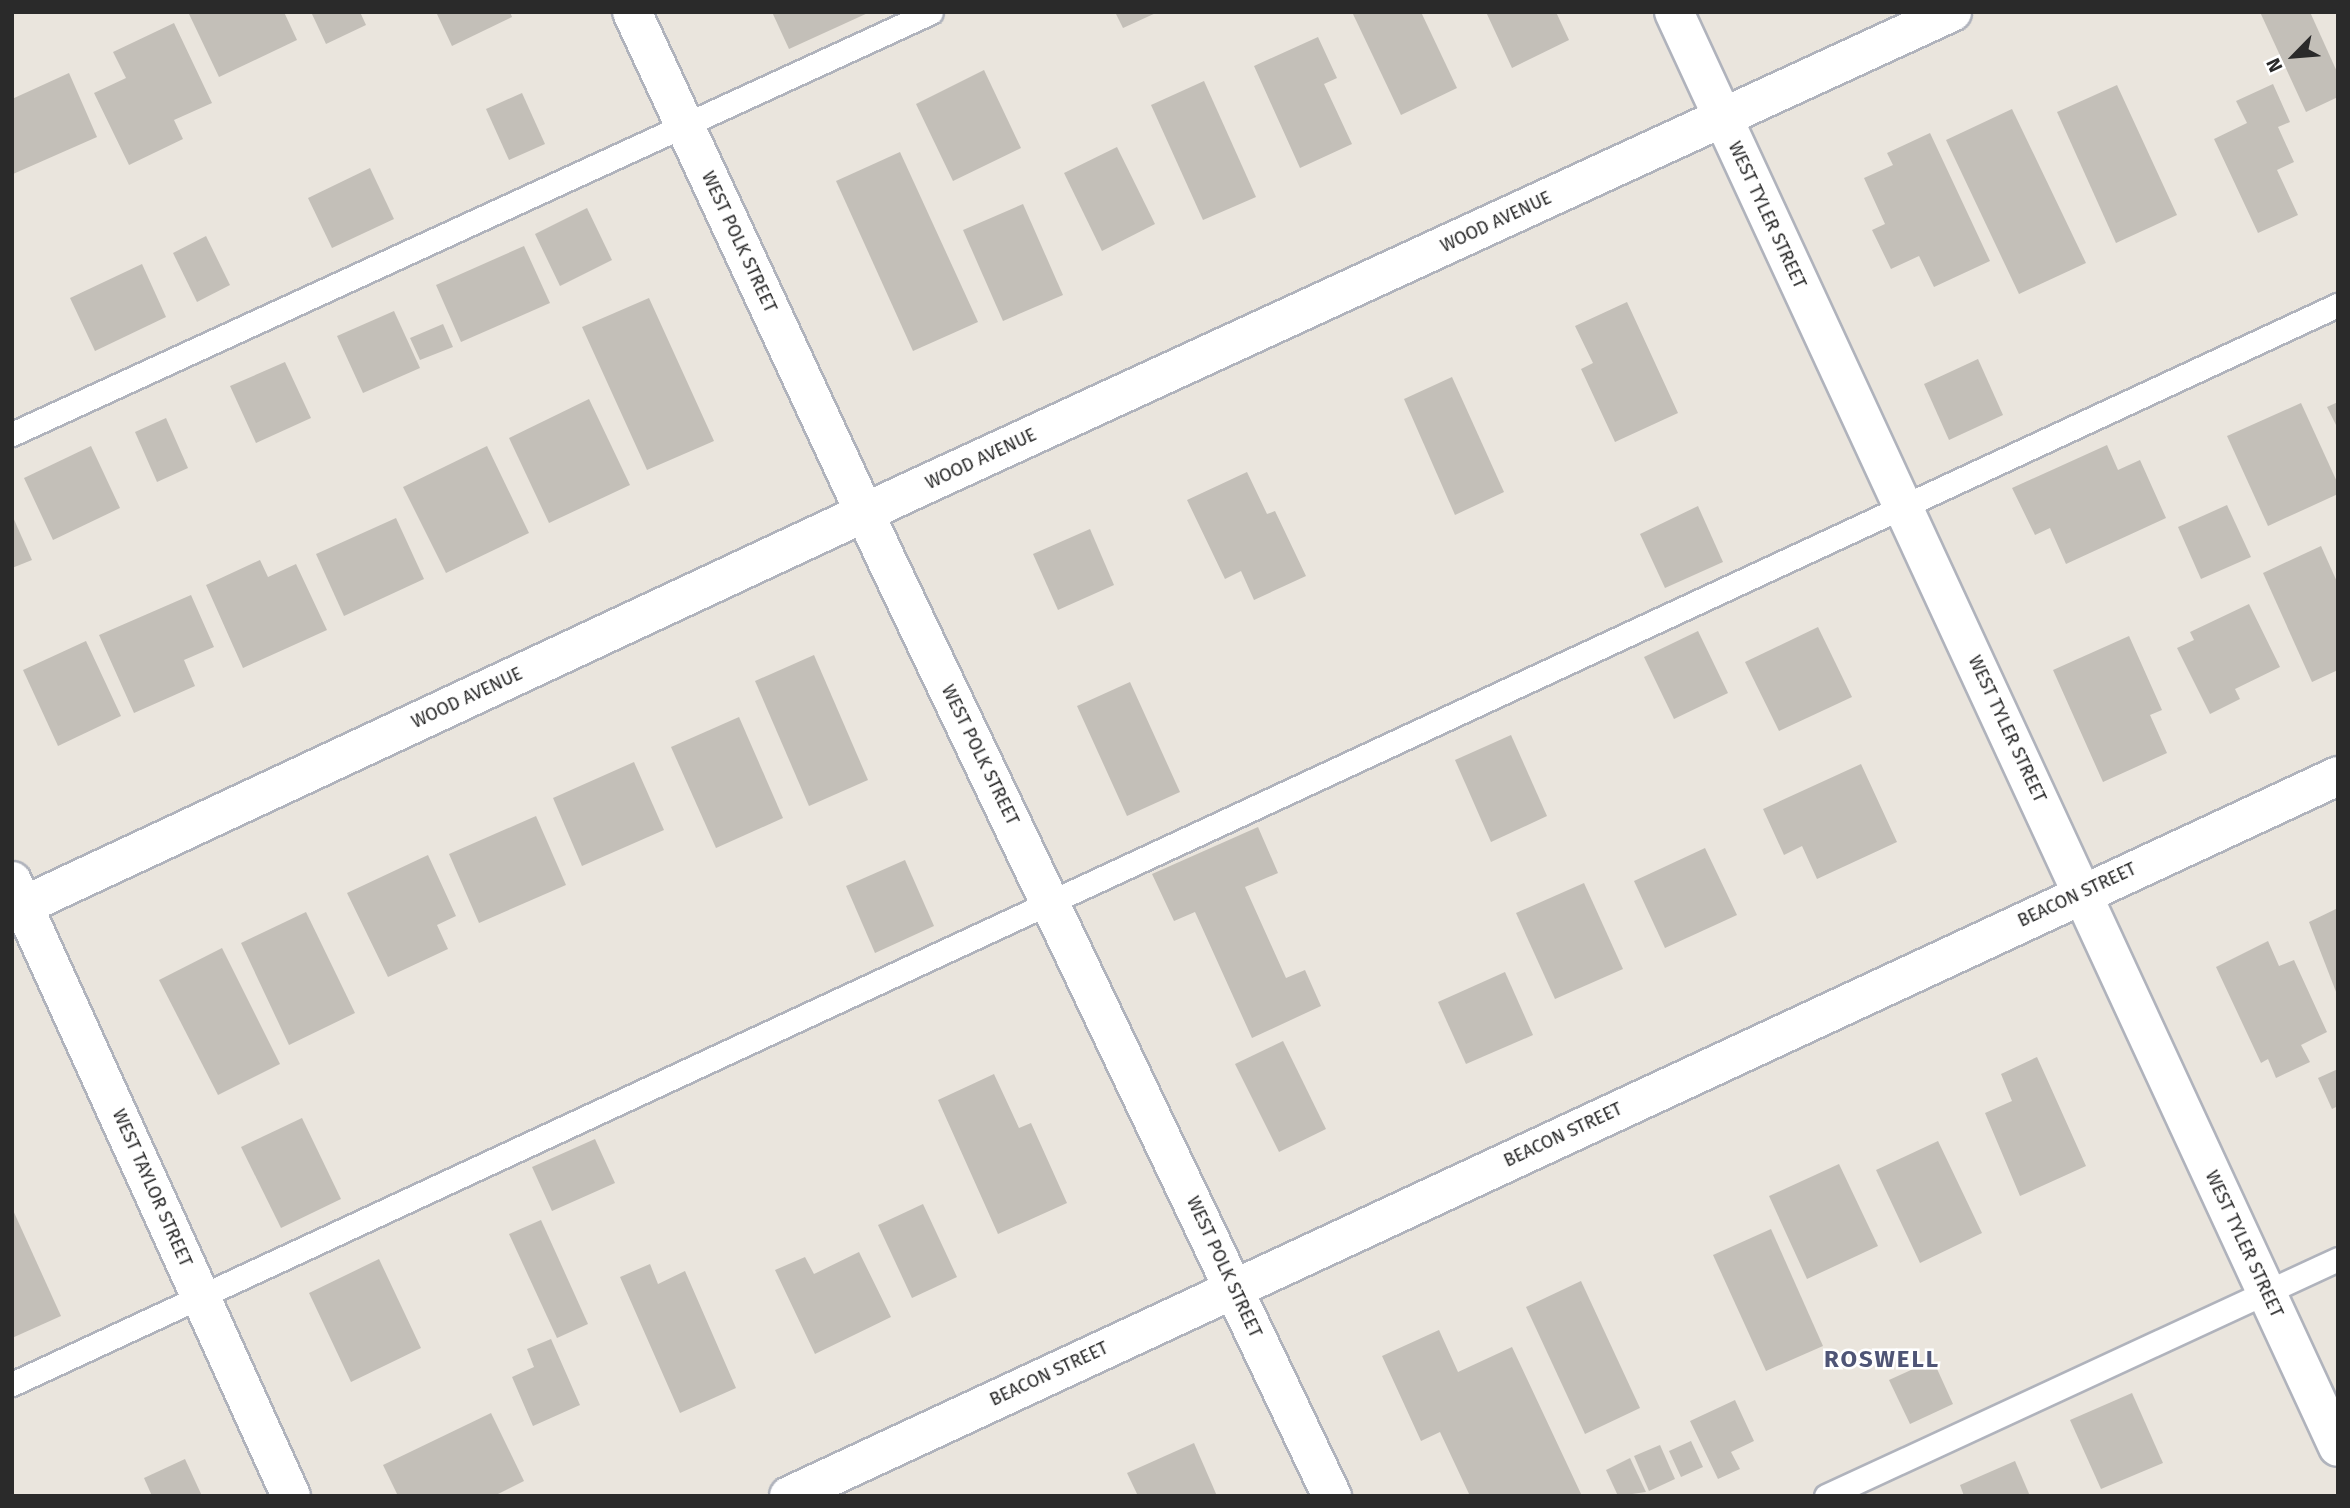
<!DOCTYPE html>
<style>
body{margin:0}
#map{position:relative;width:2350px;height:1508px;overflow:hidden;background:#eae5dd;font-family:"Fira Sans",sans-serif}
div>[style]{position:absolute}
.building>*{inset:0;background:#c3bfb8}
.roads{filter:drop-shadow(2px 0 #b0b3bc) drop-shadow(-2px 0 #b0b3bc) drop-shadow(0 2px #b0b3bc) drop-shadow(0 -2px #b0b3bc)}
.lane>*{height:23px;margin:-11.5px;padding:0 11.5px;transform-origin:11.5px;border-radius:11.5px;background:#fff}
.street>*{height:38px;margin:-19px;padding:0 19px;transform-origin:19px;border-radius:19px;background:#fff}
span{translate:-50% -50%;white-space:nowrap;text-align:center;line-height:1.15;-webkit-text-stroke:5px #fff;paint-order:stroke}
.street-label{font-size:18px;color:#2a2a2a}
.district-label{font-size:24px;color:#4f5576;font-weight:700;letter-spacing:2px}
.frame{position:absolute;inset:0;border:14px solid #2a2a2a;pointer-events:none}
.north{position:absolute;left:2259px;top:21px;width:70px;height:70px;-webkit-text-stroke:5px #fff;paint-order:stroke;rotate:245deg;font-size:19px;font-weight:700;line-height:28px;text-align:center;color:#2a2a2a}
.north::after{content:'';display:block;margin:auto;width:24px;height:32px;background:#2a2a2a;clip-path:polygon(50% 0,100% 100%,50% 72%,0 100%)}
</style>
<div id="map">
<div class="building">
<i style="clip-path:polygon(193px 12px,284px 12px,297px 40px,219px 77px,189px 14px)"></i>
<i style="clip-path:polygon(311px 12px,360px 12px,366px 25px,326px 44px)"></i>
<i style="clip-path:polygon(436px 12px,510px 12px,512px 17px,452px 46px)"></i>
<i style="clip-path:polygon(772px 12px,870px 12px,789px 49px)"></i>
<i style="clip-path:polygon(1115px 12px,1158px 12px,1123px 28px)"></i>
<i style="clip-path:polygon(1352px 12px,1421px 12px,1457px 88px,1401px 115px)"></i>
<i style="clip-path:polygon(1486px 12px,1556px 12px,1569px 40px,1512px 68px)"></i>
<i style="clip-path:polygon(2260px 12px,2310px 12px,2338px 74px,2338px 97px,2306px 112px)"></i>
<i style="clip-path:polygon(174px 23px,212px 103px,174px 120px,183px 139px,129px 165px,94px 93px,126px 78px,113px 52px)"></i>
<i style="clip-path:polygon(1318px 37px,1337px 78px,1324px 84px,1352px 144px,1300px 168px,1254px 66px)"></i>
<i style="clip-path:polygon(984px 70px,1021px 148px,953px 181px,916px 104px)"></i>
<i style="clip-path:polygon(69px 73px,97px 137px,13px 174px,12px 99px)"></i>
<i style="clip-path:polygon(1204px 81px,1256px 197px,1203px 220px,1151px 105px)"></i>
<i style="clip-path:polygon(2273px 84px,2290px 122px,2278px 127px,2294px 162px,2277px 170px,2298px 215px,2258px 233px,2214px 139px,2247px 123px,2236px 101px)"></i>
<i style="clip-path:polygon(2117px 85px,2177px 215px,2116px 243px,2057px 112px)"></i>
<i style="clip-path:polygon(522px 93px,545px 144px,509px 160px,486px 109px)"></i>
<i style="clip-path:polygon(2012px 109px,2086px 263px,2019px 294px,1946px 140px)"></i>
<i style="clip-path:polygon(1930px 133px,1990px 261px,1934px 287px,1919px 256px,1891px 269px,1872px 230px,1885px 224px,1864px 178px,1893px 165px,1887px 153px)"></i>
<i style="clip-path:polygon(1117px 147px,1155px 224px,1102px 251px,1064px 173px)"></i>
<i style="clip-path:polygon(900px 152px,978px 322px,913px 351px,836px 181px)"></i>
<i style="clip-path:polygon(370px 168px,394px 219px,332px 248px,308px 198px)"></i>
<i style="clip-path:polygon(1023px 204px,1063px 295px,1003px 321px,963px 230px)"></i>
<i style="clip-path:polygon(587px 208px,612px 260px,560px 286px,535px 234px)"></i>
<i style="clip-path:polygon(206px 236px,230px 285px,197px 302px,173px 253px)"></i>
<i style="clip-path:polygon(524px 246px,550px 303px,461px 342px,436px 285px)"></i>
<i style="clip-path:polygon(142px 264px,166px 317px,95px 351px,70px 298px)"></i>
<i style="clip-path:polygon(649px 298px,714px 441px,647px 470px,582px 327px)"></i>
<i style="clip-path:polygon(1627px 302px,1678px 413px,1615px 442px,1581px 369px,1593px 363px,1575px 326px)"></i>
<i style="clip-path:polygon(394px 311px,420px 368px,363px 393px,337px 336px)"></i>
<i style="clip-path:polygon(443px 324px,453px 347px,420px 360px,410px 338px)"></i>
<i style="clip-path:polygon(1978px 359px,2003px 415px,1949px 440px,1924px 384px)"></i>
<i style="clip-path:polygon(285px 362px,311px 418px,256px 443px,230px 386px)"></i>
<i style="clip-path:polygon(1452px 377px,1504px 492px,1455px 515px,1404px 399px)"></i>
<i style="clip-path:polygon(589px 399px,630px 485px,549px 523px,509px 438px)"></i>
<i style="clip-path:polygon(2338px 402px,2338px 429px,2327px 407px)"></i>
<i style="clip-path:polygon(2301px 403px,2338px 484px,2338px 494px,2268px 526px,2227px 436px)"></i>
<i style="clip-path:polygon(166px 418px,188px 468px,157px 482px,135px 432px)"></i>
<i style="clip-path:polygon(2107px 445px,2118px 470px,2140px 460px,2166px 518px,2066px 564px,2050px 528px,2035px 535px,2012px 488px)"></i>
<i style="clip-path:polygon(91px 446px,120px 508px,53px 540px,24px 478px)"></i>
<i style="clip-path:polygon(487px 446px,529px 533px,446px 573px,403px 487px)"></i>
<i style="clip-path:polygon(1247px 472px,1267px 514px,1275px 511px,1306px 576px,1254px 600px,1241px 571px,1225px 579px,1187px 500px)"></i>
<i style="clip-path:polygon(2227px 505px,2251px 557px,2201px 579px,2178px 527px)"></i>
<i style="clip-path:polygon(1698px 506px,1723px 562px,1665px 588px,1640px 534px)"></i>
<i style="clip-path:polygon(12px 515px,32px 560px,12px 568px)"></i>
<i style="clip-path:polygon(396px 518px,424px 579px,344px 616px,316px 554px)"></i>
<i style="clip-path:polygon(1090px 529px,1114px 585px,1058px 610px,1033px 554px)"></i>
<i style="clip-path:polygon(2321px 546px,2338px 584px,2338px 670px,2312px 682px,2263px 573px)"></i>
<i style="clip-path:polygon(260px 560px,268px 577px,296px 564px,327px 630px,243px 668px,206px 585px)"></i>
<i style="clip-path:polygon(191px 595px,214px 647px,184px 660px,195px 686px,134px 713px,99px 635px)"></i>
<i style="clip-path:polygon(2249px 604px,2280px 667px,2235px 689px,2240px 699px,2210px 714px,2177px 648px,2194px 640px,2190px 632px)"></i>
<i style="clip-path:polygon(1818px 627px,1852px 697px,1779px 731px,1745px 662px)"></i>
<i style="clip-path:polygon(1698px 631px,1728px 693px,1674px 719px,1644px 657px)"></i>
<i style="clip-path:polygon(2129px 636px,2162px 710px,2150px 715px,2167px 753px,2103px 782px,2053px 670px)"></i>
<i style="clip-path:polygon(86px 641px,121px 716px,58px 746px,23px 670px)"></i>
<i style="clip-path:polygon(814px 655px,868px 780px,809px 806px,755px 681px)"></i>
<i style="clip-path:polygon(1130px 682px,1180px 792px,1127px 816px,1077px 706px)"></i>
<i style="clip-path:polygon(739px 717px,783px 818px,716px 848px,671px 747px)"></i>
<i style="clip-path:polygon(1511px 735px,1547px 816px,1491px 842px,1455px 760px)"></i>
<i style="clip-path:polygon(634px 762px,664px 830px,582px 866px,553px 798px)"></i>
<i style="clip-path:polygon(1861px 764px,1897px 842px,1817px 879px,1802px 846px,1784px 855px,1763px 809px)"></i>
<i style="clip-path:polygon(536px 816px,566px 885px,479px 923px,449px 854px)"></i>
<i style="clip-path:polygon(1258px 827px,1278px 873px,1245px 887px,1286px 978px,1305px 970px,1321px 1006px,1252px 1038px,1195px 912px,1174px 921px,1152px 874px)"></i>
<i style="clip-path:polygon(1705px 848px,1737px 915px,1665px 948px,1634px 881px)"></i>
<i style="clip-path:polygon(428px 855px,456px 916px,437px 925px,448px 949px,388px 977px,347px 893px)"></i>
<i style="clip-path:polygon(905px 860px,934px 926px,875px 953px,846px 886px)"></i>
<i style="clip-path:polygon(1584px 883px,1623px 969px,1555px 999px,1516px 913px)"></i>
<i style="clip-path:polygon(2338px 908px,2338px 997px,2309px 922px)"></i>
<i style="clip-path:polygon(306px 912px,355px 1013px,289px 1045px,241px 943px)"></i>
<i style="clip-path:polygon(2268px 941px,2279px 966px,2294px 960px,2327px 1032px,2301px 1045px,2310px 1062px,2276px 1078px,2268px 1059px,2261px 1063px,2216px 967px)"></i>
<i style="clip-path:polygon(222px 948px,280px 1064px,218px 1095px,159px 980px)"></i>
<i style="clip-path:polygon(1505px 972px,1533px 1035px,1466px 1064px,1438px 1002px)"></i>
<i style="clip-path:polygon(1283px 1041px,1326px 1129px,1279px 1152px,1235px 1064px)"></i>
<i style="clip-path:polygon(2037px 1057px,2086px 1166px,2020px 1196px,1985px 1113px,2012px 1101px,2001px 1074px)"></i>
<i style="clip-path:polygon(2338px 1069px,2338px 1106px,2332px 1109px,2318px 1078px)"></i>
<i style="clip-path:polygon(994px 1074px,1019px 1128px,1031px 1123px,1067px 1203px,998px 1234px,938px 1100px)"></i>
<i style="clip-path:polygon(302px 1118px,341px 1199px,281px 1228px,241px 1147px)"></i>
<i style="clip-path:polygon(595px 1139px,615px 1183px,552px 1211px,532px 1167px)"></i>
<i style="clip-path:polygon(1938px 1141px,1982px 1233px,1920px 1263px,1876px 1170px)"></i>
<i style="clip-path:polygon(1839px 1164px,1878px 1246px,1807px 1279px,1769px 1196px)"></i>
<i style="clip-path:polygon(923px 1204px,957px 1277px,912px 1298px,878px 1225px)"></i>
<i style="clip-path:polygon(12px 1208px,61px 1316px,12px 1338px)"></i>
<i style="clip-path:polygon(541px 1220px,588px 1324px,557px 1338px,509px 1234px)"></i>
<i style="clip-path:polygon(1771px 1229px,1823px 1346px,1766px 1371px,1713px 1255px)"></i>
<i style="clip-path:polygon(859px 1252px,891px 1317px,815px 1354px,775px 1270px,805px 1257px,814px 1274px)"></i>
<i style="clip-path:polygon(379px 1259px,421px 1348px,351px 1382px,309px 1293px)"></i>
<i style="clip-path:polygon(650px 1264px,658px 1284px,685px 1271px,736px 1388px,680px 1413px,620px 1277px)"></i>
<i style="clip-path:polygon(1581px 1281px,1640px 1408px,1585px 1434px,1526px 1307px)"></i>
<i style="clip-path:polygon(1439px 1330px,1458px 1372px,1512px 1347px,1582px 1496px,1470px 1496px,1440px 1432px,1421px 1441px,1382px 1356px)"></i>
<i style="clip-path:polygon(551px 1339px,580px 1405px,533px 1426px,512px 1377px,534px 1367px,527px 1349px)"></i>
<i style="clip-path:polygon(1933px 1360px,1953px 1404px,1910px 1424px,1889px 1380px)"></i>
<i style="clip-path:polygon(2132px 1393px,2163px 1463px,2101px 1489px,2070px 1420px)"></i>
<i style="clip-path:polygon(1735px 1400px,1754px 1441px,1731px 1452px,1740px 1469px,1718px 1479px,1690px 1421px)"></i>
<i style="clip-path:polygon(491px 1413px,524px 1481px,494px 1496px,398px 1496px,383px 1465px)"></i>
<i style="clip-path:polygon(1691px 1441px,1703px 1467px,1681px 1477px,1669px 1451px)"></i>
<i style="clip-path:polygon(1194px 1443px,1217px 1496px,1138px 1496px,1127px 1473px)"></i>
<i style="clip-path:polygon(1660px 1445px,1675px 1479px,1649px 1491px,1634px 1456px)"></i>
<i style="clip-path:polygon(1630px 1458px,1646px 1492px,1618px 1496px,1606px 1470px)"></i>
<i style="clip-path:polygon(185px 1459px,202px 1496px,152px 1496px,144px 1478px)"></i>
<i style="clip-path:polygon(2015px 1461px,2030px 1496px,1964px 1496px,1960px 1485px)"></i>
</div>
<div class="roads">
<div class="lane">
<i style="left:12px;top:434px;width:1011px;rotate:-24.66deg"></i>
<i style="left:12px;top:1384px;width:2564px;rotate:-24.89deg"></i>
<i style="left:1826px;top:1496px;width:564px;rotate:-24.84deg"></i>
</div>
<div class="street">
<i style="left:632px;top:12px;width:603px;rotate:65.09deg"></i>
<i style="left:886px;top:559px;width:1038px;rotate:64.55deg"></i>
<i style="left:1674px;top:12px;width:1581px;rotate:65.17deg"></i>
<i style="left:12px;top:881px;width:675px;rotate:65.6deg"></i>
<i style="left:12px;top:911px;width:992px;rotate:-25.04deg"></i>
<i style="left:911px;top:491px;width:1146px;rotate:-24.71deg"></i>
<i style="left:789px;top:1496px;width:1708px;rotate:-24.93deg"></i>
</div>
</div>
<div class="street-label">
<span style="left:1767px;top:215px;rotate:65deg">WEST TYLER STREET</span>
<span style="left:1496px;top:222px;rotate:-25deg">WOOD AVENUE</span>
<span style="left:739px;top:242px;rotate:65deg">WEST POLK STREET</span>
<span style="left:981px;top:459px;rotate:-25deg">WOOD AVENUE</span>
<span style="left:467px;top:698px;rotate:-25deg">WOOD AVENUE</span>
<span style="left:2007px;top:729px;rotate:65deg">WEST TYLER STREET</span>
<span style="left:980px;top:755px;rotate:64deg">WEST POLK STREET</span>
<span style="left:2077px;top:895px;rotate:-25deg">BEACON STREET</span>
<span style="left:1563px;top:1135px;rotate:-25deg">BEACON STREET</span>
<span style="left:152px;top:1188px;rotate:66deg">WEST TAYLOR STREET</span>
<span style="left:2244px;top:1244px;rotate:65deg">WEST TYLER STREET</span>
<span style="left:1224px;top:1267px;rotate:65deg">WEST POLK STREET</span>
<span style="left:1049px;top:1374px;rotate:-25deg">BEACON STREET</span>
</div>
<div class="district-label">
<span style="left:1882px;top:1360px">ROSWELL</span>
</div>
<div class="frame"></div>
<div class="north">N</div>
</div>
